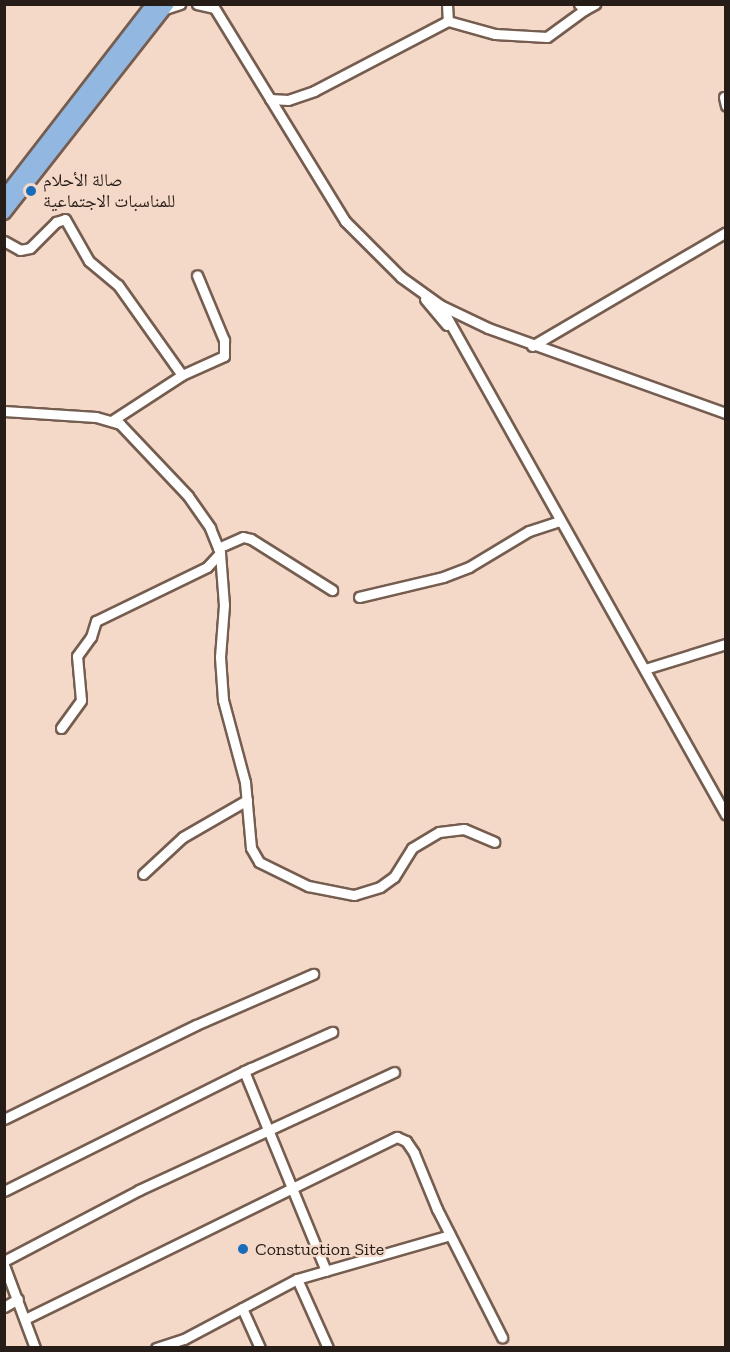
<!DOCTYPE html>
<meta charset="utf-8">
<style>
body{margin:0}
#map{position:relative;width:730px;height:1352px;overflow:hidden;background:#f4d8c8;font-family:"Zilla Slab","Noto Naskh Arabic",serif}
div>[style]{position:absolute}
.roads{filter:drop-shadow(2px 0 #755d4f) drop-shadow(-2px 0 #755d4f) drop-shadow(0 2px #755d4f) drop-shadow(0 -2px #755d4f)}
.minor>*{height:9px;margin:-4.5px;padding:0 4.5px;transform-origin:4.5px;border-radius:4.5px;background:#fff}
.major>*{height:12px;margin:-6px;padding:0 6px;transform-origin:6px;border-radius:6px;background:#92b8e2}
.dots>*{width:16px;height:16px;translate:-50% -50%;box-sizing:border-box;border:3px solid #f4d8c8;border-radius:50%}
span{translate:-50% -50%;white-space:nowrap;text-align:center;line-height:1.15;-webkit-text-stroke:4.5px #f4d8c8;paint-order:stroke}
.poi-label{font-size:18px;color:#271d18}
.left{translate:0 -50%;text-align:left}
.frame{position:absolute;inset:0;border:6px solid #271d18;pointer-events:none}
</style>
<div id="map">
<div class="roads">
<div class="minor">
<i style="left:197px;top:4px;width:17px;rotate:13deg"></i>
<i style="left:212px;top:4px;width:255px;rotate:58.5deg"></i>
<i style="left:345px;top:221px;width:79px;rotate:45deg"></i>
<i style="left:401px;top:277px;width:48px;rotate:35.7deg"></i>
<i style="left:440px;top:305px;width:53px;rotate:25.6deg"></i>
<i style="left:488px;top:328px;width:253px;rotate:19.7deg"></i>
<i style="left:447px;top:4px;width:17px;rotate:87deg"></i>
<i style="left:165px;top:9px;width:16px;rotate:-18deg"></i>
<i style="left:584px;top:10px;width:13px;rotate:-29deg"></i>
<i style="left:724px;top:97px;width:9px;rotate:77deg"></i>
<i style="left:270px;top:99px;width:18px;rotate:3deg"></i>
<i style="left:288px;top:100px;width:28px;rotate:-19deg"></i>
<i style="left:314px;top:91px;width:151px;rotate:-27.6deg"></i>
<i style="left:448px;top:21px;width:49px;rotate:15.5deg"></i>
<i style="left:495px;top:34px;width:52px;rotate:3.3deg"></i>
<i style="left:547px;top:37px;width:46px;rotate:-36.1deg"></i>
<i style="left:584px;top:10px;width:8px;rotate:-130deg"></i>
<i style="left:4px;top:241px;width:18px;rotate:29deg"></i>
<i style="left:20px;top:250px;width:10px;rotate:-11deg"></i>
<i style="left:30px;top:248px;width:37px;rotate:-45deg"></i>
<i style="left:56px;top:222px;width:9px;rotate:-18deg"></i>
<i style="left:65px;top:219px;width:48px;rotate:60.3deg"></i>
<i style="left:89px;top:261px;width:38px;rotate:40deg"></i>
<i style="left:118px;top:285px;width:110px;rotate:54.6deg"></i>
<i style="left:425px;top:299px;width:34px;rotate:50deg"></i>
<i style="left:441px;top:307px;width:582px;rotate:60.71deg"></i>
<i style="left:532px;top:346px;width:225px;rotate:-30.4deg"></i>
<i style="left:4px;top:411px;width:92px;rotate:3.7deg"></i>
<i style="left:96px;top:417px;width:25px;rotate:16deg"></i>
<i style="left:120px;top:424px;width:99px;rotate:46.6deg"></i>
<i style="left:188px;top:496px;width:39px;rotate:55deg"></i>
<i style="left:210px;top:528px;width:27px;rotate:68deg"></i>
<i style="left:220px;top:553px;width:52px;rotate:85.6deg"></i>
<i style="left:224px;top:605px;width:52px;rotate:94.4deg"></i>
<i style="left:220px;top:657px;width:43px;rotate:86deg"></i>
<i style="left:223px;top:700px;width:85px;rotate:75deg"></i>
<i style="left:245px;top:782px;width:66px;rotate:84.8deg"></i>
<i style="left:251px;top:848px;width:16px;rotate:60deg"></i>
<i style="left:259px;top:862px;width:55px;rotate:26.1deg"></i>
<i style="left:308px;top:886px;width:47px;rotate:11.1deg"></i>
<i style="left:354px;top:895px;width:27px;rotate:-17deg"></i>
<i style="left:380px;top:887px;width:17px;rotate:-36deg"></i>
<i style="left:394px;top:877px;width:34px;rotate:-58deg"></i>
<i style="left:412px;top:848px;width:31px;rotate:-31deg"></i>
<i style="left:439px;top:832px;width:25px;rotate:-7deg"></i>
<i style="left:464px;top:829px;width:33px;rotate:23deg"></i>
<i style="left:113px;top:420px;width:82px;rotate:-33.1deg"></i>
<i style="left:182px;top:375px;width:46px;rotate:-24.3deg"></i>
<i style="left:224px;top:356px;width:16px;rotate:-90deg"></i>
<i style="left:224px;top:340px;width:70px;rotate:-112.6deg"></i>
<i style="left:218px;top:548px;width:27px;rotate:-24deg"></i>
<i style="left:243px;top:537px;width:8px;rotate:14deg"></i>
<i style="left:251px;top:539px;width:96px;rotate:32.2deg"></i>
<i style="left:359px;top:597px;width:86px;rotate:-13.4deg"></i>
<i style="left:443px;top:577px;width:28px;rotate:-21deg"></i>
<i style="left:469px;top:567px;width:70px;rotate:-31deg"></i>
<i style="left:529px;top:531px;width:33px;rotate:-18deg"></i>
<i style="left:645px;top:669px;width:85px;rotate:-17.2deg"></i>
<i style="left:61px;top:728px;width:34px;rotate:-54deg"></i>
<i style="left:81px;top:700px;width:44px;rotate:-95.2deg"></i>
<i style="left:77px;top:656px;width:24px;rotate:-54deg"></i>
<i style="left:91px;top:637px;width:17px;rotate:-73deg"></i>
<i style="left:96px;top:621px;width:123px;rotate:-25.9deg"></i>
<i style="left:207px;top:567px;width:19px;rotate:-47deg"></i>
<i style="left:143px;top:874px;width:54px;rotate:-42.8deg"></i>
<i style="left:183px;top:837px;width:74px;rotate:-30deg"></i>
<i style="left:244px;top:1071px;width:216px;rotate:67.7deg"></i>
<i style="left:4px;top:1119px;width:214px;rotate:-26.1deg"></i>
<i style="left:196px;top:1025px;width:128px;rotate:-23.6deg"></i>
<i style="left:4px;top:1191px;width:276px;rotate:-26.5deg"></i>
<i style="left:251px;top:1068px;width:89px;rotate:-24deg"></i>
<i style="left:4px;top:1261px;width:153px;rotate:-27.7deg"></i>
<i style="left:139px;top:1190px;width:281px;rotate:-24.8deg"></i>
<i style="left:4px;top:1265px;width:89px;rotate:69.5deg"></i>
<i style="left:297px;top:1279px;width:76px;rotate:65.8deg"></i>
<i style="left:4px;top:1307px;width:16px;rotate:-30deg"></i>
<i style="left:242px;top:1308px;width:44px;rotate:65.8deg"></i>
<i style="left:25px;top:1319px;width:414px;rotate:-26.1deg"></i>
<i style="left:397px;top:1137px;width:10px;rotate:24deg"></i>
<i style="left:406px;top:1141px;width:14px;rotate:56deg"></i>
<i style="left:414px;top:1153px;width:61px;rotate:67.7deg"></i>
<i style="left:437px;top:1209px;width:144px;rotate:63.1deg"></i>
<i style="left:156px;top:1348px;width:29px;rotate:-18deg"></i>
<i style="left:184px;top:1339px;width:128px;rotate:-28deg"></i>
<i style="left:297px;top:1279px;width:159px;rotate:-16deg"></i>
</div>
<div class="major">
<i style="left:4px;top:197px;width:244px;rotate:-52.3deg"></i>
<i style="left:4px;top:213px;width:266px;rotate:-51.9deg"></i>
</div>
</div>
<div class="dots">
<i style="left:31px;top:191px;background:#196cba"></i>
<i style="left:243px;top:1249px;background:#196cba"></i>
</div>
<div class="poi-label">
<span class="left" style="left:43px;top:191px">صالة الأحلام<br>للمناسبات الاجتماعية</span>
<span class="left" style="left:255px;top:1249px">Constuction Site</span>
</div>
<div class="frame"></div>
</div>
